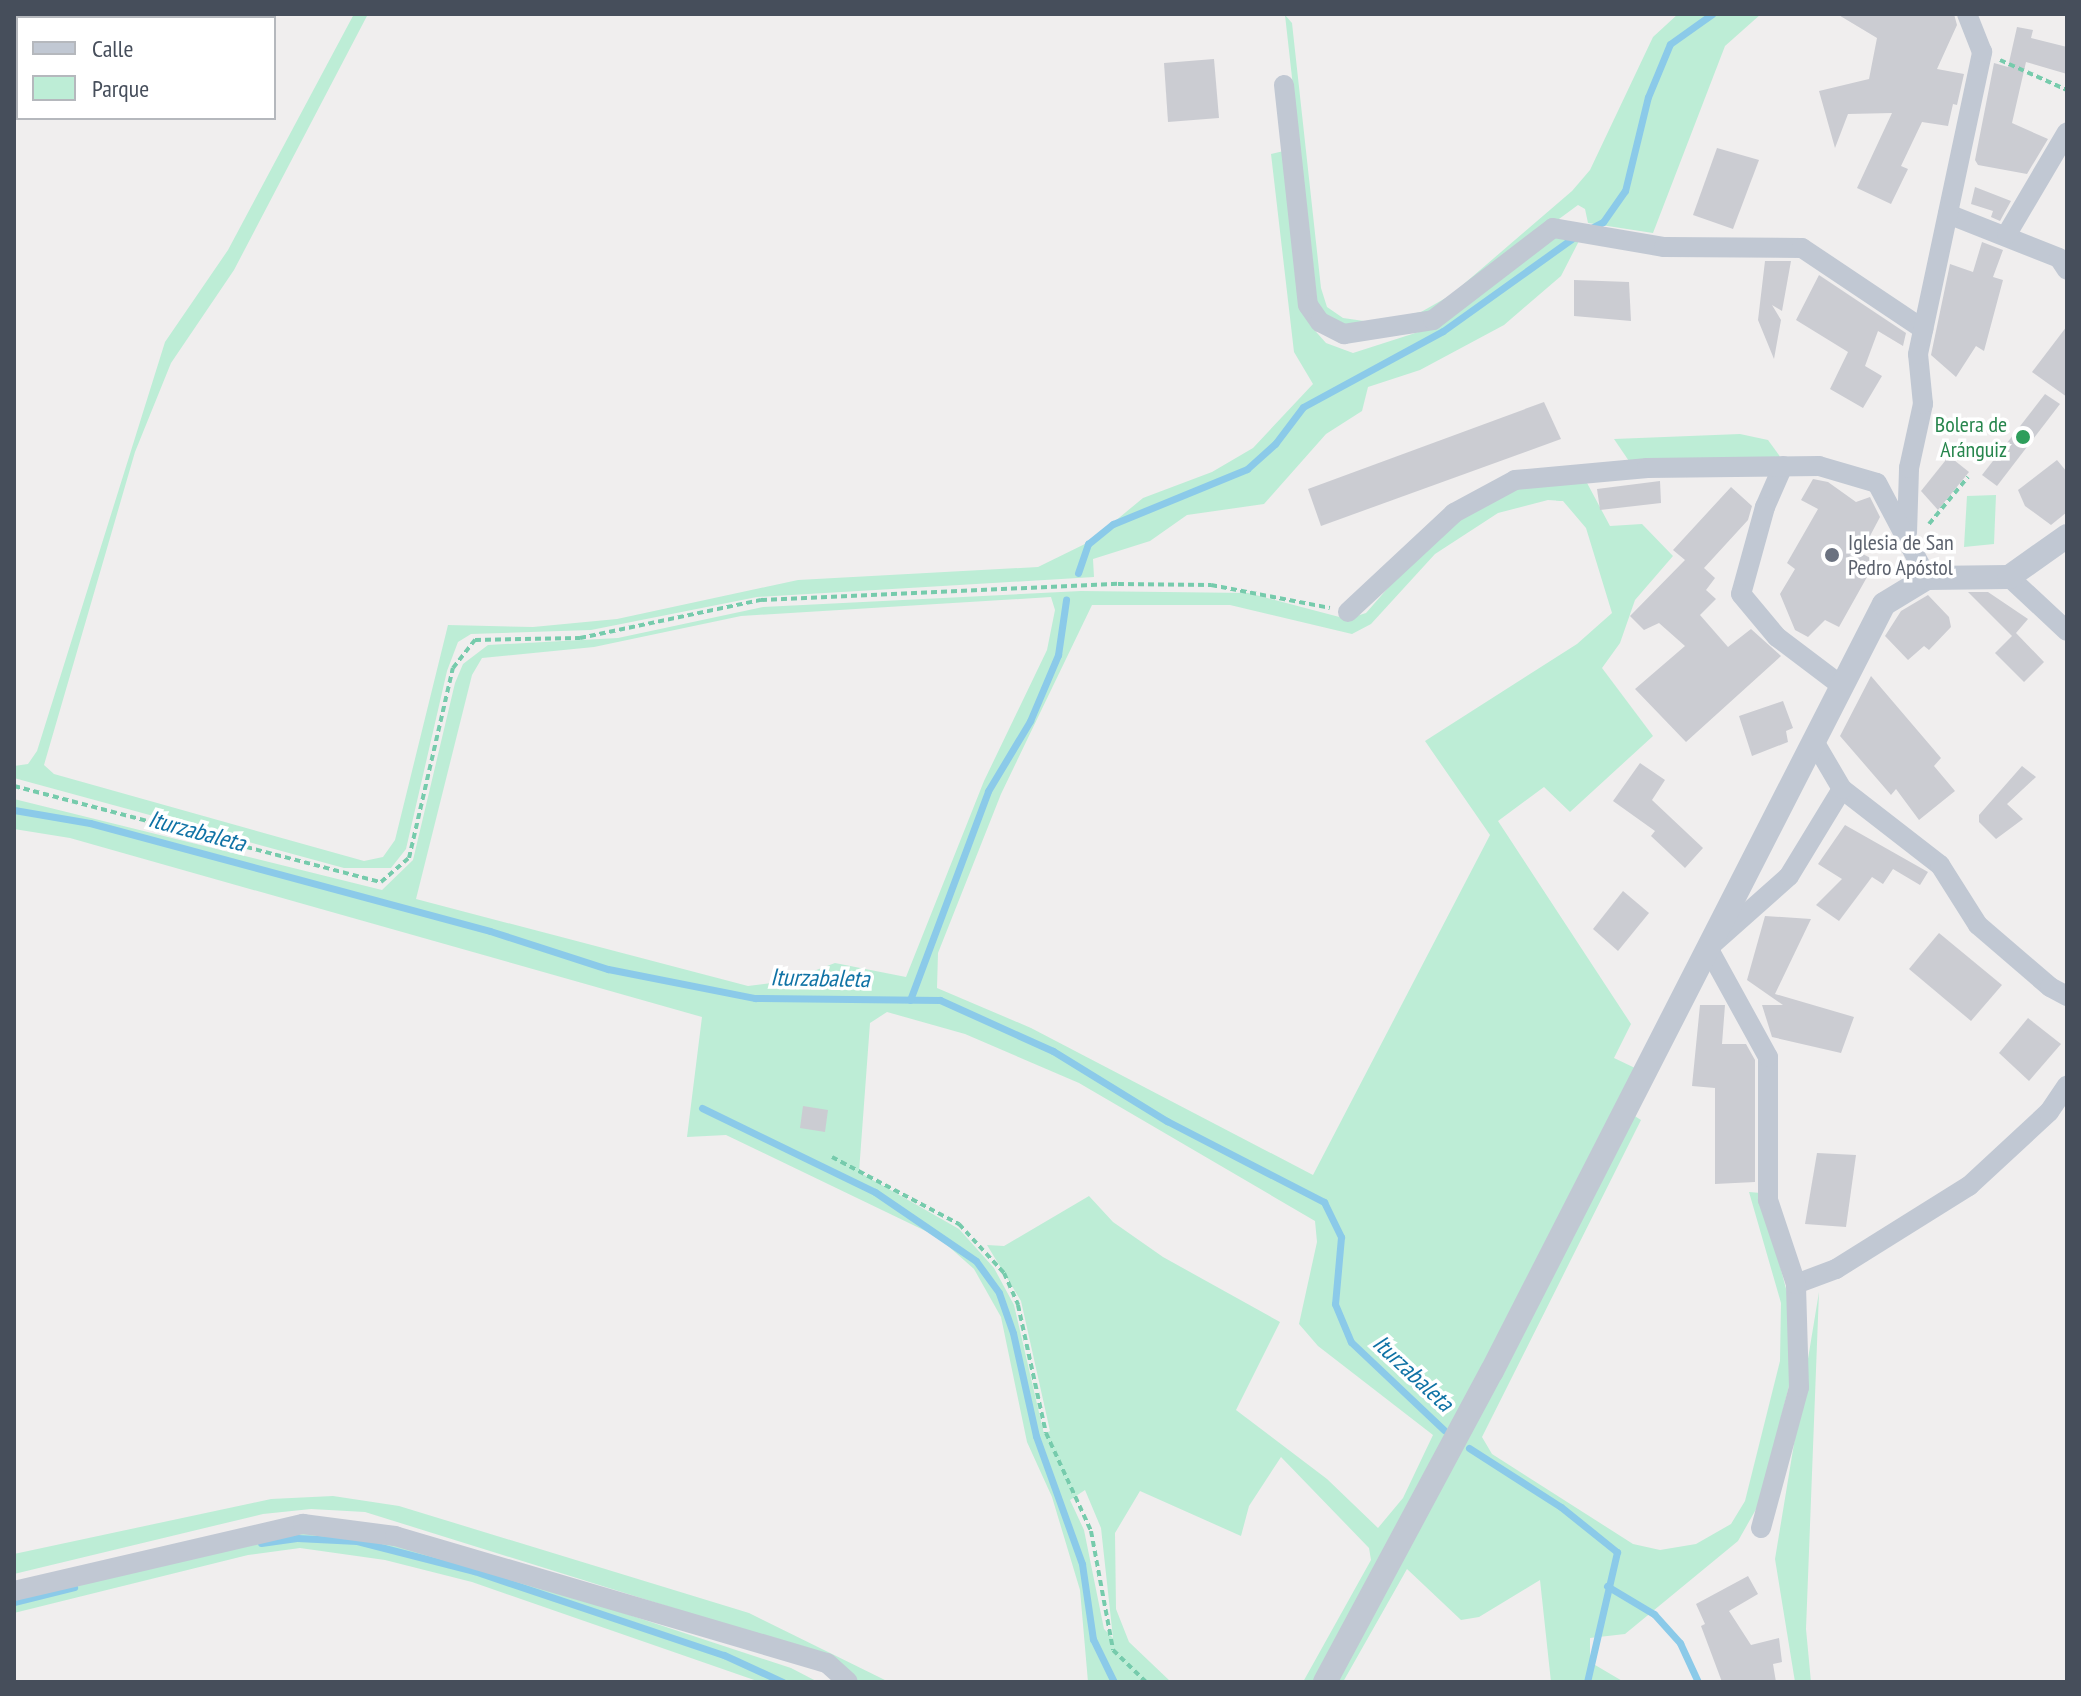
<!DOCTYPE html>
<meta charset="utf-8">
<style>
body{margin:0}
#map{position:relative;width:2081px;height:1696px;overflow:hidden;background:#f0eeee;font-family:"PT Sans Narrow",sans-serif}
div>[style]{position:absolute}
.green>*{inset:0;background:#bdedd6}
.stream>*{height:7px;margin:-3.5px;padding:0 3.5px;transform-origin:3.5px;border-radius:3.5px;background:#8bcae9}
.building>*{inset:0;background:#cbccd2}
.path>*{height:4px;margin-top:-2px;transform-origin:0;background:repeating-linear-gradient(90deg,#76cbac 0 6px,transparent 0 10px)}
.minor>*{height:20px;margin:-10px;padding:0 10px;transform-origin:10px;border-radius:10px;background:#c1c8d3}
.tertiary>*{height:24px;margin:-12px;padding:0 12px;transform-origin:12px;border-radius:12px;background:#c1c8d3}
.dots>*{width:22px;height:22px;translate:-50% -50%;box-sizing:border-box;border:4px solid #fff;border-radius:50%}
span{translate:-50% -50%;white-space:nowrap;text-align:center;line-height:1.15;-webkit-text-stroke:7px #fff;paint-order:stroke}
.leisure-label{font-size:22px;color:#27864d}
.right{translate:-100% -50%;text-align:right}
.worship-label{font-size:22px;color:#5b616d}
.left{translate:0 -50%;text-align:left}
.water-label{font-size:24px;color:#0f72a5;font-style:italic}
.frame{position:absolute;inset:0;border:16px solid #464e5b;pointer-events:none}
.legend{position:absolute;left:16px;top:16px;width:260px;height:104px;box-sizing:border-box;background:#fff;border:2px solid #b5b8bd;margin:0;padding:10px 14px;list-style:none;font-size:24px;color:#464e5b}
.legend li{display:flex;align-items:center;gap:16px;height:40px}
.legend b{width:40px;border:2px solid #b5b8bd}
</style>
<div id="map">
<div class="green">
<i style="clip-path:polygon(354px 14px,368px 14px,234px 270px,171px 363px,135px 452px,44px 765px,54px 774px,364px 861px,383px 857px,395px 840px,448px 625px,533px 627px,617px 619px,798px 580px,1038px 567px,1091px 541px,1143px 498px,1212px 472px,1253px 448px,1313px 384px,1294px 352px,1271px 154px,1288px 150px,1310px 325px,1326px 343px,1353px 353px,1437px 326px,1556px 234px,1580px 239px,1561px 276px,1504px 325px,1420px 370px,1368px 387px,1362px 411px,1326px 434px,1264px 504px,1187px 515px,1150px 541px,1093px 559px,1094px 577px,757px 597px,591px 630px,471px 634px,458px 642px,447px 671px,406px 849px,391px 868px,344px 868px,14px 778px,14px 766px,28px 764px,37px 751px,165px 342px,228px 250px)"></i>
<i style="clip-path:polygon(1678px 14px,1761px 14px,1725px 46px,1653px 233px,1588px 223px,1585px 209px,1578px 205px,1430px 314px,1339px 327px,1318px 310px,1285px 15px,1292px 23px,1321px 288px,1327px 307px,1343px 318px,1371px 322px,1421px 312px,1451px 295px,1572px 191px,1590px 170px,1653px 37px)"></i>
<i style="clip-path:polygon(1740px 434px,1768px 440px,1781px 458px,1633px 467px,1614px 439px)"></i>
<i style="clip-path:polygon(evenodd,1586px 481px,1610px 526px,1642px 524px,1673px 556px,1635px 600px,1620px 643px,1602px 668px,1653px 736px,1570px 812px,1544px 787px,1498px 821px,1631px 1024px,1614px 1058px,1635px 1068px,1458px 1417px,1314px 1682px,1303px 1682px,1371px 1560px,1369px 1548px,1281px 1457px,1249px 1506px,1241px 1536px,1140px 1491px,1115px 1533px,1116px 1609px,1129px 1642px,1171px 1682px,1088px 1682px,1080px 1590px,1052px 1497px,1027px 1442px,1001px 1317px,974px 1269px,938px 1237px,726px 1135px,687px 1137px,702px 1017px,70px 838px,14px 829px,14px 799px,382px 890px,413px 860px,455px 683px,463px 664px,488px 645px,618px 638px,763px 607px,1081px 591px,1248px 593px,1347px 619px,1366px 613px,1437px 532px,1526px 483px,1586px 481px,1548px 500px,1563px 501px,1586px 528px,1612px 613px,1577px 644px,1425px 741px,1490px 835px,1313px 1175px,1031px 1028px,937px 988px,938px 953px,1001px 794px,1092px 605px,1230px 605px,1352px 634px,1371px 624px,1435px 554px,1498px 513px,1548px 500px,1586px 481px,1051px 597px,1055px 610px,1047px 650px,984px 781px,906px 977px,835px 963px,787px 981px,748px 986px,416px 899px,472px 675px,482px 658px,594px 647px,741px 616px,1051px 597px,1586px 481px,887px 1012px,965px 1034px,1079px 1083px,1315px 1221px,1317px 1242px,1299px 1324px,1318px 1346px,1433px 1435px,1403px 1498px,1378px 1528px,1327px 1479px,1236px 1410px,1280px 1322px,1163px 1257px,1113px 1222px,1089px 1196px,1004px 1246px,987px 1245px,1021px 1301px,1050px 1431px,1044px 1434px,1014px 1305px,994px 1268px,959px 1229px,859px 1172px,870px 1023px,887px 1012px,1586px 481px,1085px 1490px,1101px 1528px,1113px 1638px,1104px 1629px,1084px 1530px,1070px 1500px,1085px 1490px)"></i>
<i style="clip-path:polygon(1996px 495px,1994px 544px,1964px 547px,1967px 496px)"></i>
<i style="clip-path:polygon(1633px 1115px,1641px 1120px,1482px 1437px,1492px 1454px,1633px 1544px,1660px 1550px,1696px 1544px,1731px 1524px,1745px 1501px,1780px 1361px,1781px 1303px,1749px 1192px,1761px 1193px,1796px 1327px,1789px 1386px,1759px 1504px,1738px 1541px,1625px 1634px,1590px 1638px,1590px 1662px,1624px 1682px,1551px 1682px,1540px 1580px,1479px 1617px,1461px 1620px,1407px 1569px,1343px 1682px,1334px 1682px)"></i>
<i style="clip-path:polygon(1819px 1292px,1806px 1629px,1811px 1682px,1795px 1682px,1775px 1559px)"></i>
<i style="clip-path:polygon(333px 1496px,399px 1506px,749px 1613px,889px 1682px,856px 1682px,798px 1647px,365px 1512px,311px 1509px,263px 1514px,14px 1574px,14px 1554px,271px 1499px)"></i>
<i style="clip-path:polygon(326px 1532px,380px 1539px,511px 1576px,791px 1668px,818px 1682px,760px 1682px,472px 1582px,385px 1560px,300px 1548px,248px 1555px,14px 1613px,14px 1595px,274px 1534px)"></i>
</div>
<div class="stream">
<i style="left:1591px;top:228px;width:13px;rotate:-27deg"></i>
<i style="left:1603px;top:222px;width:38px;rotate:-55deg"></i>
<i style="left:1625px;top:191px;width:97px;rotate:-76.3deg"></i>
<i style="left:1648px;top:97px;width:57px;rotate:-67.5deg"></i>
<i style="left:1670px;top:44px;width:52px;rotate:-35.5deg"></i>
<i style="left:1078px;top:573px;width:31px;rotate:-71deg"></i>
<i style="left:1088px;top:544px;width:32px;rotate:-39deg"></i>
<i style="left:1113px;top:524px;width:145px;rotate:-22.3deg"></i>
<i style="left:1247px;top:469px;width:38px;rotate:-42deg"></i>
<i style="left:1275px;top:444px;width:46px;rotate:-52.9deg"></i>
<i style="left:1303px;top:407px;width:159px;rotate:-28.5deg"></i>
<i style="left:1443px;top:331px;width:160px;rotate:-35.6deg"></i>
<i style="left:14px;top:810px;width:77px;rotate:9.7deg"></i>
<i style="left:90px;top:823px;width:414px;rotate:15.1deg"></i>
<i style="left:490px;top:931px;width:124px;rotate:17.9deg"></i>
<i style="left:608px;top:969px;width:150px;rotate:11.2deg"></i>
<i style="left:755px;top:998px;width:185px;rotate:0.6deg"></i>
<i style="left:940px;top:1000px;width:124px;rotate:24.3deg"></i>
<i style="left:1053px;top:1051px;width:134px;rotate:31.6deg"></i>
<i style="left:1167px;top:1121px;width:177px;rotate:27.3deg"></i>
<i style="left:1324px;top:1202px;width:39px;rotate:64deg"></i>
<i style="left:1341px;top:1237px;width:67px;rotate:95.1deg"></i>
<i style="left:1335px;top:1304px;width:41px;rotate:67.2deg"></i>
<i style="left:1351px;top:1342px;width:128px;rotate:43.4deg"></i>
<i style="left:910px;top:1000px;width:223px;rotate:-69.5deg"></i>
<i style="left:988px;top:791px;width:82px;rotate:-59deg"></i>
<i style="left:1030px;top:721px;width:72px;rotate:-67deg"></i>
<i style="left:1058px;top:655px;width:56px;rotate:-81.7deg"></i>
<i style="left:702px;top:1108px;width:192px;rotate:25.9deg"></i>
<i style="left:875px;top:1192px;width:122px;rotate:34.3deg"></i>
<i style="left:976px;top:1261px;width:39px;rotate:54deg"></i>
<i style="left:999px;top:1293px;width:42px;rotate:70.7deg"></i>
<i style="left:1013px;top:1333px;width:106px;rotate:77.4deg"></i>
<i style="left:1036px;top:1436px;width:136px;rotate:70.2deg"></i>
<i style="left:1082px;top:1564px;width:76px;rotate:81.7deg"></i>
<i style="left:1093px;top:1639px;width:48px;rotate:64deg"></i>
<i style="left:1469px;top:1448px;width:109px;rotate:32.7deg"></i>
<i style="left:1561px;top:1507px;width:72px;rotate:38.8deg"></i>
<i style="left:1617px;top:1552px;width:133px;rotate:103deg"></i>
<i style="left:261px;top:1543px;width:36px;rotate:-8deg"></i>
<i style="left:297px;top:1538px;width:60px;rotate:2.9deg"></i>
<i style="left:357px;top:1541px;width:121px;rotate:14.4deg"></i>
<i style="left:474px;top:1571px;width:264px;rotate:18.6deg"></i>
<i style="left:724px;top:1655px;width:65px;rotate:24.6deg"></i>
<i style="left:1607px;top:1586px;width:55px;rotate:30.8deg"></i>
<i style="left:1654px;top:1614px;width:39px;rotate:48deg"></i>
<i style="left:1680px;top:1643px;width:43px;rotate:65.2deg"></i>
<i style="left:14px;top:1602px;width:62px;rotate:-14deg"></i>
</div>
<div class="building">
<i style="clip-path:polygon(1837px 14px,1954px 14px,1957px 25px,1937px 69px,1964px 74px,1957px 105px,1953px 104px,1948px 126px,1922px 122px,1901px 166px,1908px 169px,1891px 204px,1857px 188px,1892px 113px,1848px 114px,1835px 148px,1819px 91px,1869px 79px,1877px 38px)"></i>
<i style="clip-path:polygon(2017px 27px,2033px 30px,2031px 38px,2067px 47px,2067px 74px,2026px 62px,2012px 123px,2048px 139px,2027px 174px,1978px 165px,1975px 160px,1994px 63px,2008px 67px)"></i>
<i style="clip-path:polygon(1214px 59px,1219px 118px,1168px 122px,1164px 63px)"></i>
<i style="clip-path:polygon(1717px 148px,1759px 160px,1733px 229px,1693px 215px)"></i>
<i style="clip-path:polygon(1975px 187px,2011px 201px,2000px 221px,1991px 217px,1993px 211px,1971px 204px)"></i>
<i style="clip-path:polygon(1982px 242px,2003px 250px,1993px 277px,2003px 280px,1984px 351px,1976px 346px,1956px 377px,1931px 355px,1950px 264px,1973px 272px)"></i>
<i style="clip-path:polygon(1765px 261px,1791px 261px,1782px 311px,1772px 305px,1781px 320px,1774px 359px,1758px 320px)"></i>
<i style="clip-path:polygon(1819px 275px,1906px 333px,1903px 346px,1878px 331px,1865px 366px,1882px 376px,1863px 408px,1830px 389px,1848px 352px,1796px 320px)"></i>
<i style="clip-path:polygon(1574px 280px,1629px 282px,1631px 321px,1574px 316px)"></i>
<i style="clip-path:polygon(2067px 326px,2067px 397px,2032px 372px)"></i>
<i style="clip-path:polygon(2045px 394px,2060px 404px,1997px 486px,1982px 475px)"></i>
<i style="clip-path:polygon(1544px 402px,1561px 439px,1321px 526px,1308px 489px)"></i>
<i style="clip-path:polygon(1949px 456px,1969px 472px,1938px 510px,1921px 491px)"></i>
<i style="clip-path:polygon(2057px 460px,2067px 472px,2067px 512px,2051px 525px,2025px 506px,2018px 490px)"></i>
<i style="clip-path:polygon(1813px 479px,1828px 482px,1856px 502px,1870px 497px,1880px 517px,1861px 553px,1876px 561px,1839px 627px,1825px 620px,1808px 637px,1795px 630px,1780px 594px,1795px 569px,1787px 563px,1818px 509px,1801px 500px)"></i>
<i style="clip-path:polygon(1660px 481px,1661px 503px,1600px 510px,1597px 489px)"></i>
<i style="clip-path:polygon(1731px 487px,1752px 506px,1748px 520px,1704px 568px,1715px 578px,1706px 590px,1716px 599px,1700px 615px,1728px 647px,1751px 629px,1781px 656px,1686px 742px,1635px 689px,1685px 646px,1659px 623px,1644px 630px,1630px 616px,1685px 560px,1673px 550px)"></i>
<i style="clip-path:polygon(1968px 592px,1988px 592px,2028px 619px,2016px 633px,2044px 662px,2024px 682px,1995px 653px,2012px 636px)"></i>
<i style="clip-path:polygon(1928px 595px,1949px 617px,1951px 627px,1929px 650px,1924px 646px,1908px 660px,1885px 636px,1901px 611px)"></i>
<i style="clip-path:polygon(1871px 676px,1941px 758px,1934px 766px,1955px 791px,1919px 820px,1896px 789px,1891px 795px,1840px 736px)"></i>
<i style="clip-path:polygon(1783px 701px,1793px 728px,1786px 731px,1788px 742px,1752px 756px,1739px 716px)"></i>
<i style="clip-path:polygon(1640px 763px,1665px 780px,1652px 800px,1703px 848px,1685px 868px,1651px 836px,1655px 831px,1613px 801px)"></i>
<i style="clip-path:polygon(2022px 766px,2036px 777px,2007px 804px,2023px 819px,1996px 839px,1979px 822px,1979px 815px)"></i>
<i style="clip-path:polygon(1845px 825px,1928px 872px,1920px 885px,1893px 869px,1883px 884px,1872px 877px,1839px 921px,1816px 905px,1842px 879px,1818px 864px)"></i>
<i style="clip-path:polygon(1623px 891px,1649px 913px,1618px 951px,1593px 929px)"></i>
<i style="clip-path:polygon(1765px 916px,1811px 919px,1775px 994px,1854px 1017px,1841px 1053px,1772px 1037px,1762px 1005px,1783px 1005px,1747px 980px)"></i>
<i style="clip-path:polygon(1939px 933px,2002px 985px,1971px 1021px,1909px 969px)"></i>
<i style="clip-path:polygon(1700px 1005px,1725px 1005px,1722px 1044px,1746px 1044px,1755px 1060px,1755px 1182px,1715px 1184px,1715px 1088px,1692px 1086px)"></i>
<i style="clip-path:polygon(2028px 1018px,2061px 1044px,2029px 1081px,1999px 1053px)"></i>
<i style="clip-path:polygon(803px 1106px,828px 1110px,825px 1132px,800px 1128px)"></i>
<i style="clip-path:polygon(1817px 1153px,1856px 1155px,1846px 1227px,1805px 1224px)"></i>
<i style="clip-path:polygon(1748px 1576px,1758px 1594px,1729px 1611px,1751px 1645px,1779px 1638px,1782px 1662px,1773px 1664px,1776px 1682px,1722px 1682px,1701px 1626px,1705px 1624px,1696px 1604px)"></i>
</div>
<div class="path">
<i style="left:2000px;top:60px;width:73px;rotate:24.1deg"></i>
<i style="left:1929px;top:524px;width:61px;rotate:-50.3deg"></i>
<i style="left:14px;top:786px;width:379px;rotate:14.7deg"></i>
<i style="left:381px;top:882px;width:37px;rotate:-41deg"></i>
<i style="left:409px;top:858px;width:195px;rotate:-77deg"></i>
<i style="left:453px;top:668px;width:36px;rotate:-52deg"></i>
<i style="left:475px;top:640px;width:105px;rotate:-1.1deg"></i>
<i style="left:580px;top:638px;width:185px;rotate:-11.9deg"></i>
<i style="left:761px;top:600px;width:357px;rotate:-2.6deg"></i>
<i style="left:1118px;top:584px;width:93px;rotate:0.6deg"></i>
<i style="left:1211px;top:585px;width:121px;rotate:10.9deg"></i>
<i style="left:832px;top:1157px;width:144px;rotate:27.8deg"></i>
<i style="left:959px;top:1224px;width:67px;rotate:47.4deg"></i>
<i style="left:1004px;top:1273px;width:35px;rotate:66deg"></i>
<i style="left:1018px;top:1305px;width:131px;rotate:77.7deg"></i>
<i style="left:1046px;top:1433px;width:108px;rotate:65.3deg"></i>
<i style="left:1091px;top:1531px;width:121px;rotate:79.5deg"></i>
<i style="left:1113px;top:1650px;width:46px;rotate:44.1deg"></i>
</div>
<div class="minor">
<i style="left:1284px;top:85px;width:221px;rotate:83.8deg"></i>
<i style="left:1308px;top:305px;width:21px;rotate:55deg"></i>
<i style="left:1320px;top:322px;width:27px;rotate:27deg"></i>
<i style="left:1344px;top:334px;width:90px;rotate:-8.9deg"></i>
<i style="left:1433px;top:320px;width:151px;rotate:-37.5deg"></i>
<i style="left:1553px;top:228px;width:113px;rotate:9.7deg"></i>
<i style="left:1664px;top:247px;width:138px;rotate:0.4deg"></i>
<i style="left:1802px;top:248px;width:146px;rotate:33.8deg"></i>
<i style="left:1948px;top:214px;width:119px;rotate:21.6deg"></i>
<i style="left:2059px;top:258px;width:14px;rotate:56deg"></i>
<i style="left:2007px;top:234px;width:118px;rotate:-59.5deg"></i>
<i style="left:1783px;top:466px;width:45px;rotate:113.7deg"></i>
<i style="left:1765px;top:507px;width:90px;rotate:105.4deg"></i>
<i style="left:1741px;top:594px;width:56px;rotate:50.1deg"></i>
<i style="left:1777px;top:637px;width:83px;rotate:37.1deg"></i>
<i style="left:1907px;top:533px;width:65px;rotate:-88.2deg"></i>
<i style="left:1909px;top:468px;width:66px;rotate:-77.7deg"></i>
<i style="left:1923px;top:404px;width:50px;rotate:-95.7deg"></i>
<i style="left:1918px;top:354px;width:309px;rotate:-78deg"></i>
<i style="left:1982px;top:52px;width:41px;rotate:-111.5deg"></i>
<i style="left:2009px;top:577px;width:79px;rotate:43deg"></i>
<i style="left:1348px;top:612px;width:145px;rotate:-43deg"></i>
<i style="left:1454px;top:513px;width:69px;rotate:-28.4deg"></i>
<i style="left:1515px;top:480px;width:133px;rotate:-5.2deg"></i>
<i style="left:1647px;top:468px;width:172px;rotate:-0.7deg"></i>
<i style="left:1819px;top:466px;width:60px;rotate:16.3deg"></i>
<i style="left:1877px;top:483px;width:107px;rotate:62.2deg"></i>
<i style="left:1842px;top:789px;width:124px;rotate:37.8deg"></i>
<i style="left:1940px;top:865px;width:71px;rotate:57.7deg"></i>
<i style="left:1978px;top:925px;width:95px;rotate:40.7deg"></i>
<i style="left:2050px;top:987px;width:19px;rotate:28deg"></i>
<i style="left:1796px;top:1284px;width:43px;rotate:-20.6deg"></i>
<i style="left:1836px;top:1269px;width:157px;rotate:-32deg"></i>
<i style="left:1969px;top:1186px;width:109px;rotate:-42.8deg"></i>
<i style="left:2049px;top:1112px;width:32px;rotate:-56deg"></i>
<i style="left:1761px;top:1528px;width:146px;rotate:-74.9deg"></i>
<i style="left:1799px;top:1387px;width:103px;rotate:-91.7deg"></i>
<i style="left:1796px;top:1284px;width:89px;rotate:-108.4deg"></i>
<i style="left:1768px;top:1200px;width:143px;rotate:-90deg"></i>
<i style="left:1768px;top:1057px;width:124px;rotate:-118.8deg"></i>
<i style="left:1708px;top:948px;width:108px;rotate:-41.6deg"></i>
<i style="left:1789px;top:876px;width:102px;rotate:-58.7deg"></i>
<i style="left:1842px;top:789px;width:53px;rotate:-120.4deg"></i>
<i style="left:14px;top:1591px;width:297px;rotate:-13.1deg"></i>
<i style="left:303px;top:1524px;width:93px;rotate:7.4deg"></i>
<i style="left:395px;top:1536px;width:450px;rotate:16.4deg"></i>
<i style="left:827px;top:1663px;width:28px;rotate:42deg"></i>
</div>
<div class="tertiary">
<i style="left:1325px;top:1682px;width:353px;rotate:-61.8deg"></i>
<i style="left:1492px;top:1371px;width:861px;rotate:-62.93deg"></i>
<i style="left:1884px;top:604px;width:50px;rotate:-31.2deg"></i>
<i style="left:1927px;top:578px;width:82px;rotate:-0.7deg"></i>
<i style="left:2009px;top:577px;width:71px;rotate:-35.3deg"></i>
</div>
<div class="dots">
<i style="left:2023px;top:437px;background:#2e9e5b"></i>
<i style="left:1832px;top:555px;background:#6b7280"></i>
</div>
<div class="leisure-label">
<span class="right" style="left:2007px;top:437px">Bolera de<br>Aránguiz</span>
</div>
<div class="worship-label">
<span class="left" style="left:1848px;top:555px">Iglesia de San<br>Pedro Apóstol</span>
</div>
<div class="water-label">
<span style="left:197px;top:831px;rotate:15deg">Iturzabaleta</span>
<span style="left:820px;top:978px;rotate:1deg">Iturzabaleta</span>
<span style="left:1413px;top:1373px;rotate:43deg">Iturzabaleta</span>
</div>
<div class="frame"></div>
<ul class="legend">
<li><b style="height:10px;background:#c1c8d3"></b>Calle</li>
<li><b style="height:22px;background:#bdedd6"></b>Parque</li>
</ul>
</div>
